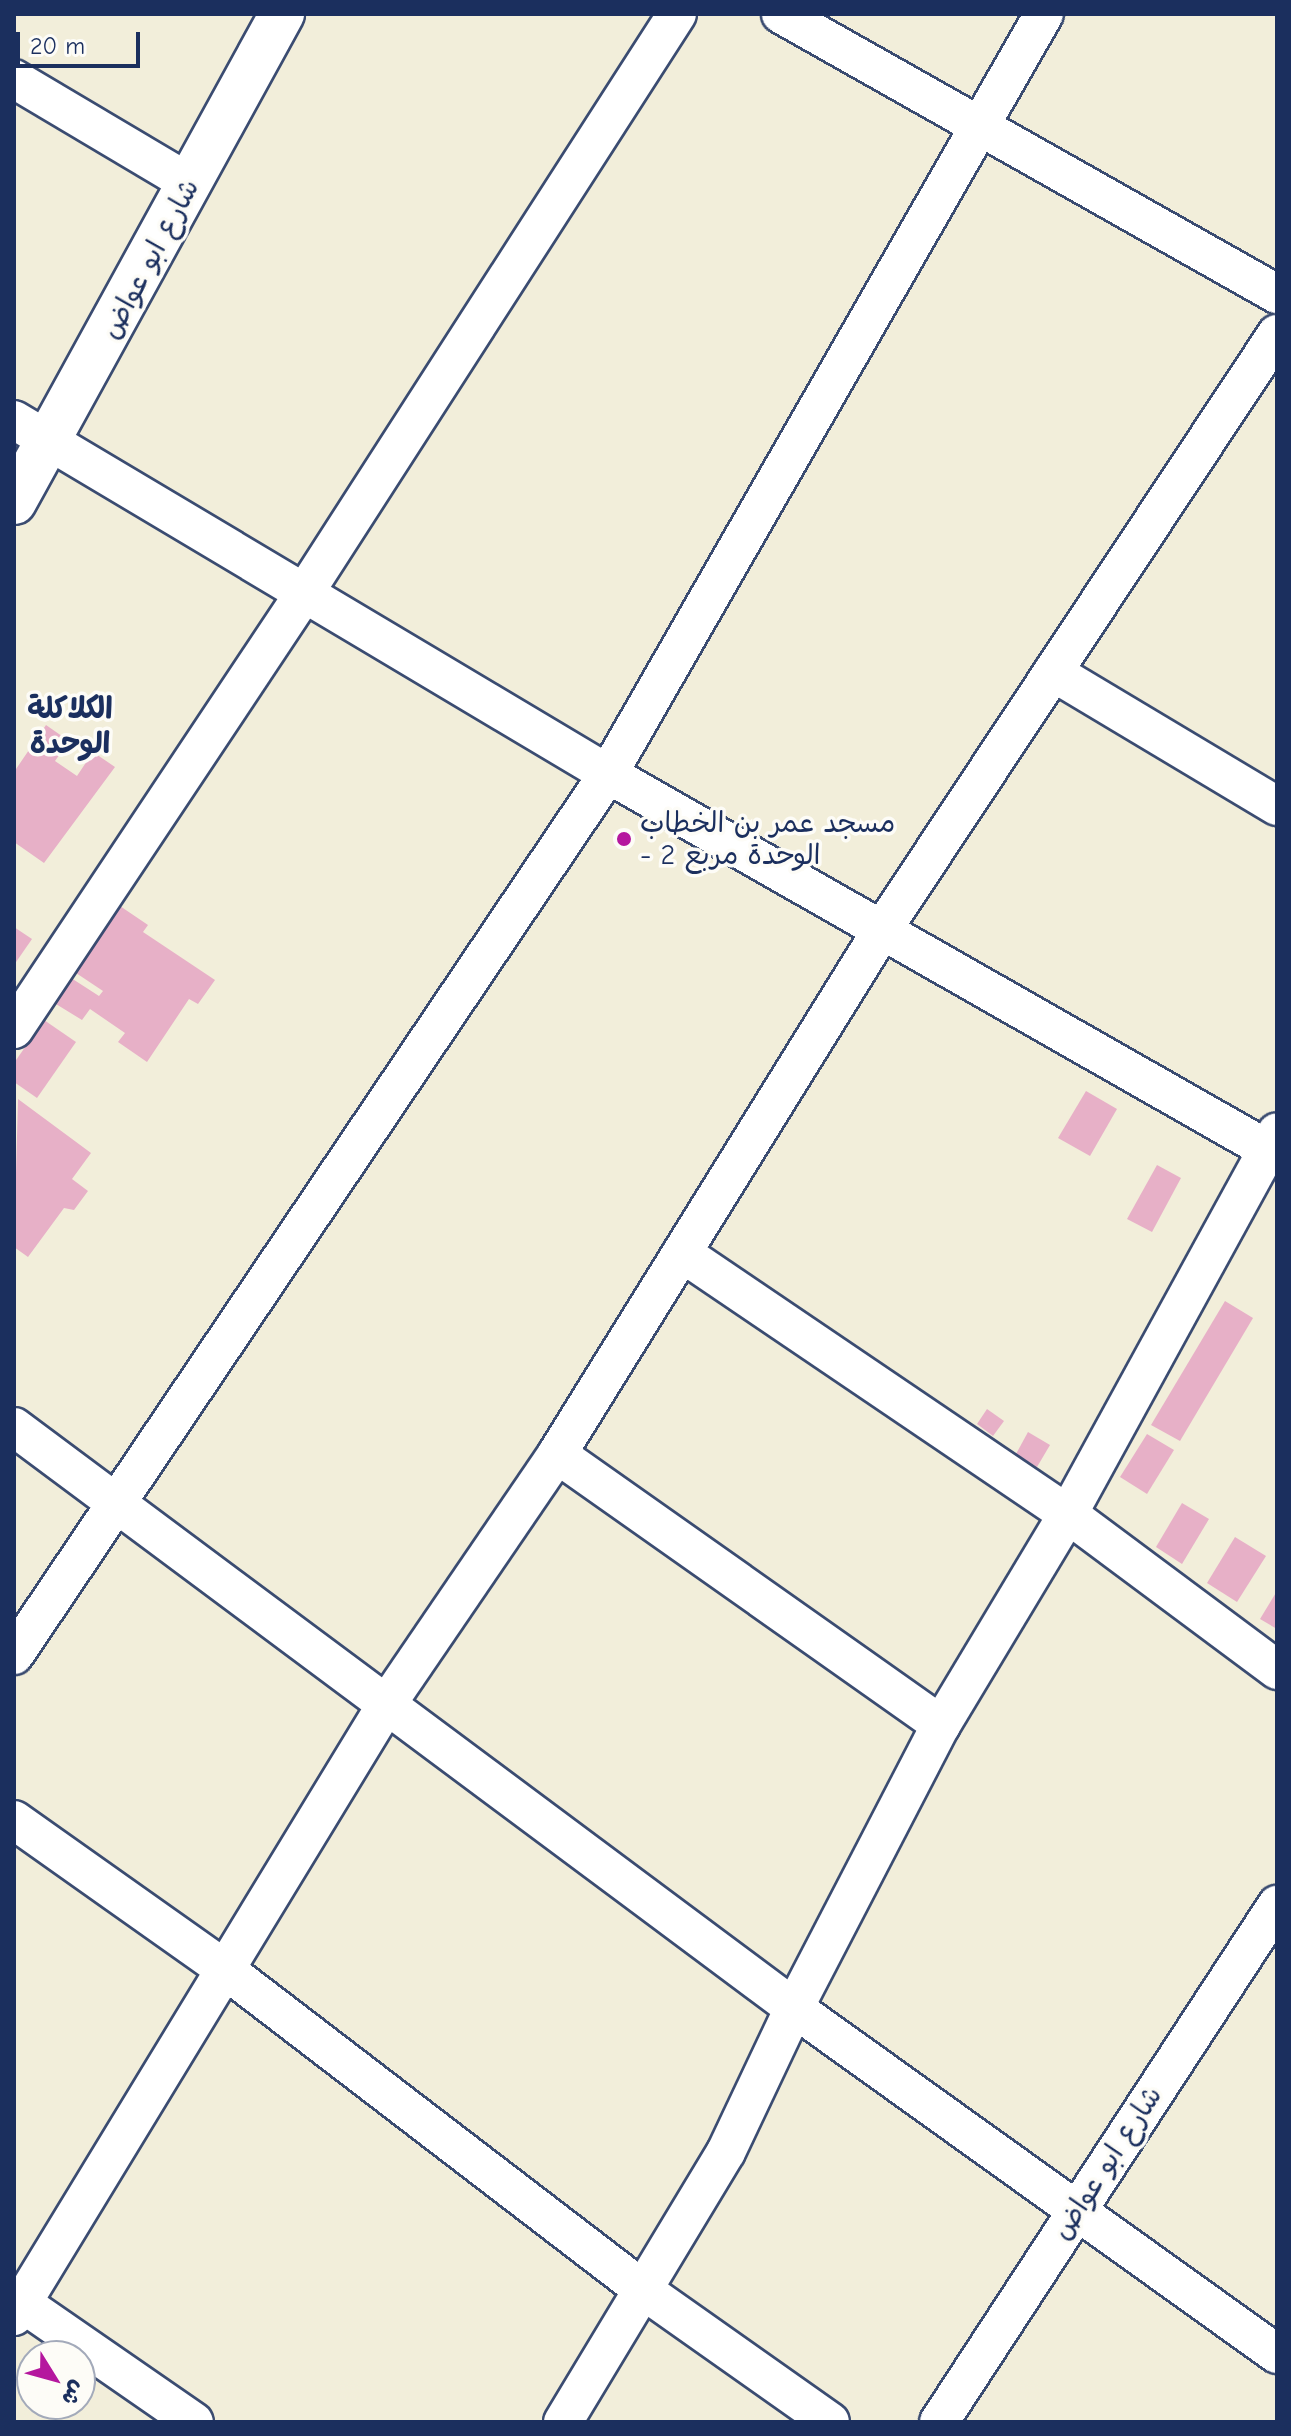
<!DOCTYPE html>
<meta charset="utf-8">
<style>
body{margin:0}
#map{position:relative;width:1291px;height:2436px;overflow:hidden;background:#f2eeda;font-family:"Comic Neue","Playpen Sans Arabic",sans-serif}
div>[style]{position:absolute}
.building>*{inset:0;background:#e7b0c7}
.roads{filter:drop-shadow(2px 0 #3b4c71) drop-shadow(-2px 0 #3b4c71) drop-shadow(0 2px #3b4c71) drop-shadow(0 -2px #3b4c71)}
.minor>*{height:38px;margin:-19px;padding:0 19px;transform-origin:19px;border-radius:19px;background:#fff}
.tertiary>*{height:44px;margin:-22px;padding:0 22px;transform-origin:22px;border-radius:22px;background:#fff}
.dots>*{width:22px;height:22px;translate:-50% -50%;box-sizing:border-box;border:4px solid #fdfcf7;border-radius:50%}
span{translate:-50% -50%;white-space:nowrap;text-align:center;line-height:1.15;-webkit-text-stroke:7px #fdfcf7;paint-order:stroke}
.street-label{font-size:28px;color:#1b2f5e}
.poi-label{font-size:28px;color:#1b2f5e}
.left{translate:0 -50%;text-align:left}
.neighbourhood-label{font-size:30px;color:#1b2f5e;font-weight:700}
.frame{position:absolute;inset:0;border:16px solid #1b2f5e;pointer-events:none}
.north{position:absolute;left:16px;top:2340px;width:80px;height:80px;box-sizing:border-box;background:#fdfcf7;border:2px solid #a3aaba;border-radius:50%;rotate:127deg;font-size:22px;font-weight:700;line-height:32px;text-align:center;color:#1b2f5e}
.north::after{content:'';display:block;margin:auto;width:28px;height:36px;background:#b5179e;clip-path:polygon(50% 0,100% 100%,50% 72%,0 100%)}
.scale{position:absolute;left:16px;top:32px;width:124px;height:36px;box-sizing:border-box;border:4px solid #1b2f5e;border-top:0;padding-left:10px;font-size:24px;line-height:28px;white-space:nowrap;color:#1b2f5e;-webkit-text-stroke:6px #fdfcf7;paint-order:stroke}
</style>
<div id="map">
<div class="building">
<i style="clip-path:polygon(46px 725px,69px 741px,55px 761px,77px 776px,93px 752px,115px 767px,44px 863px,14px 842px,14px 772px)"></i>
<i style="clip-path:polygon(117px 904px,148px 925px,143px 932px,215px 980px,198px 1004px,189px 999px,147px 1062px,118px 1042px,125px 1033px,90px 1009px,82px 1020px,51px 1001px,68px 976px,99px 996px,103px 991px,70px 969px)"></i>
<i style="clip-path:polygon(14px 927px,32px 939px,14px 965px)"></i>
<i style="clip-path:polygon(44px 1020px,76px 1042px,37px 1098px,14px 1082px,14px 1063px)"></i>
<i style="clip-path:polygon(1086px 1091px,1117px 1109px,1090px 1156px,1058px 1138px)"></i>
<i style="clip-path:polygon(18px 1099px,91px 1153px,72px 1179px,88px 1191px,74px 1210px,64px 1208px,28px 1257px,14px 1247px)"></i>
<i style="clip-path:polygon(1157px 1165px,1181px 1178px,1152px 1232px,1127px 1219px)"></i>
<i style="clip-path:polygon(1225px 1301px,1253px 1318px,1180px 1441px,1151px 1425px)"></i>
<i style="clip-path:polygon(987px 1409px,1004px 1421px,993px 1436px,977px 1424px)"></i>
<i style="clip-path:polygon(1028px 1432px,1050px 1445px,1037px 1467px,1016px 1454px)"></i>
<i style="clip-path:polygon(1147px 1434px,1174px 1450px,1147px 1494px,1120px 1477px)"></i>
<i style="clip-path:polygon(1182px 1503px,1209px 1519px,1182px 1564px,1156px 1547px)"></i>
<i style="clip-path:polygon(1235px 1537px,1266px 1556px,1237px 1602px,1207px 1583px)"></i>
<i style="clip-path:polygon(1277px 1591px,1277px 1629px,1260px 1619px)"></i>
</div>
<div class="roads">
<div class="minor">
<i style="left:781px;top:14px;width:570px;rotate:29.45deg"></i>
<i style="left:14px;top:79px;width:206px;rotate:30.7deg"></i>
<i style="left:14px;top:420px;width:691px;rotate:30.79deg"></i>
<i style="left:608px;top:774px;width:770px;rotate:29.66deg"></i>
<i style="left:1053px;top:672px;width:261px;rotate:30.9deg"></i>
<i style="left:14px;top:1029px;width:525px;rotate:-56.34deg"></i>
<i style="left:305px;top:592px;width:687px;rotate:-57.23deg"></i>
<i style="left:682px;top:1253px;width:466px;rotate:34.1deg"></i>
<i style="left:1068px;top:1514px;width:261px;rotate:36.7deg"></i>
<i style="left:14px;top:1427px;width:973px;rotate:36.68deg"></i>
<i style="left:794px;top:2008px;width:594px;rotate:35.62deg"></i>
<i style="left:557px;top:1454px;width:470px;rotate:35.2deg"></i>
<i style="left:14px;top:1655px;width:1063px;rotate:-56.01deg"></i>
<i style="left:608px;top:774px;width:876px;rotate:-60.16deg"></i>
<i style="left:14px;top:1820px;width:261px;rotate:35.3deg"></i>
<i style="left:227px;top:1971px;width:528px;rotate:37.46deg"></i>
<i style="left:646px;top:2292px;width:225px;rotate:35.2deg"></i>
<i style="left:22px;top:2303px;width:209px;rotate:34.7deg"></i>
<i style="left:14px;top:2316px;width:719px;rotate:-58.65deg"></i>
<i style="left:388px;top:1702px;width:300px;rotate:-55.7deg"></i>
<i style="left:557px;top:1454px;width:617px;rotate:-58.19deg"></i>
<i style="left:882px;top:930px;width:715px;rotate:-56.47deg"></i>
<i style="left:563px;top:2422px;width:315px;rotate:-58.9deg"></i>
<i style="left:726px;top:2152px;width:159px;rotate:-64.7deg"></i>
<i style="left:794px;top:2008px;width:319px;rotate:-62.6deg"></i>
<i style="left:941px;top:1725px;width:246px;rotate:-59deg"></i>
<i style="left:1068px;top:1514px;width:435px;rotate:-61.3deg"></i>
<i style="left:939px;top:2422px;width:618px;rotate:-56.82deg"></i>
</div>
<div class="tertiary">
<i style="left:14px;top:502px;width:557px;rotate:-61.23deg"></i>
</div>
</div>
<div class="dots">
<i style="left:624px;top:839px;background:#b5179e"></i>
</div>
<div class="street-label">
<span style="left:150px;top:259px;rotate:-62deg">شارع ابو عواض</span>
<span style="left:1107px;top:2163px;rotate:-57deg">شارع ابو عواض</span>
</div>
<div class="poi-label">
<span class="left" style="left:640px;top:839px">مسجد عمر بن الخطاب<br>- الوحدة مربع 2</span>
</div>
<div class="neighbourhood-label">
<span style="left:70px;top:726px">الكلاكلة<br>الوحدة</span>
</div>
<div class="frame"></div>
<div class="north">ش</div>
<div class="scale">20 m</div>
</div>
